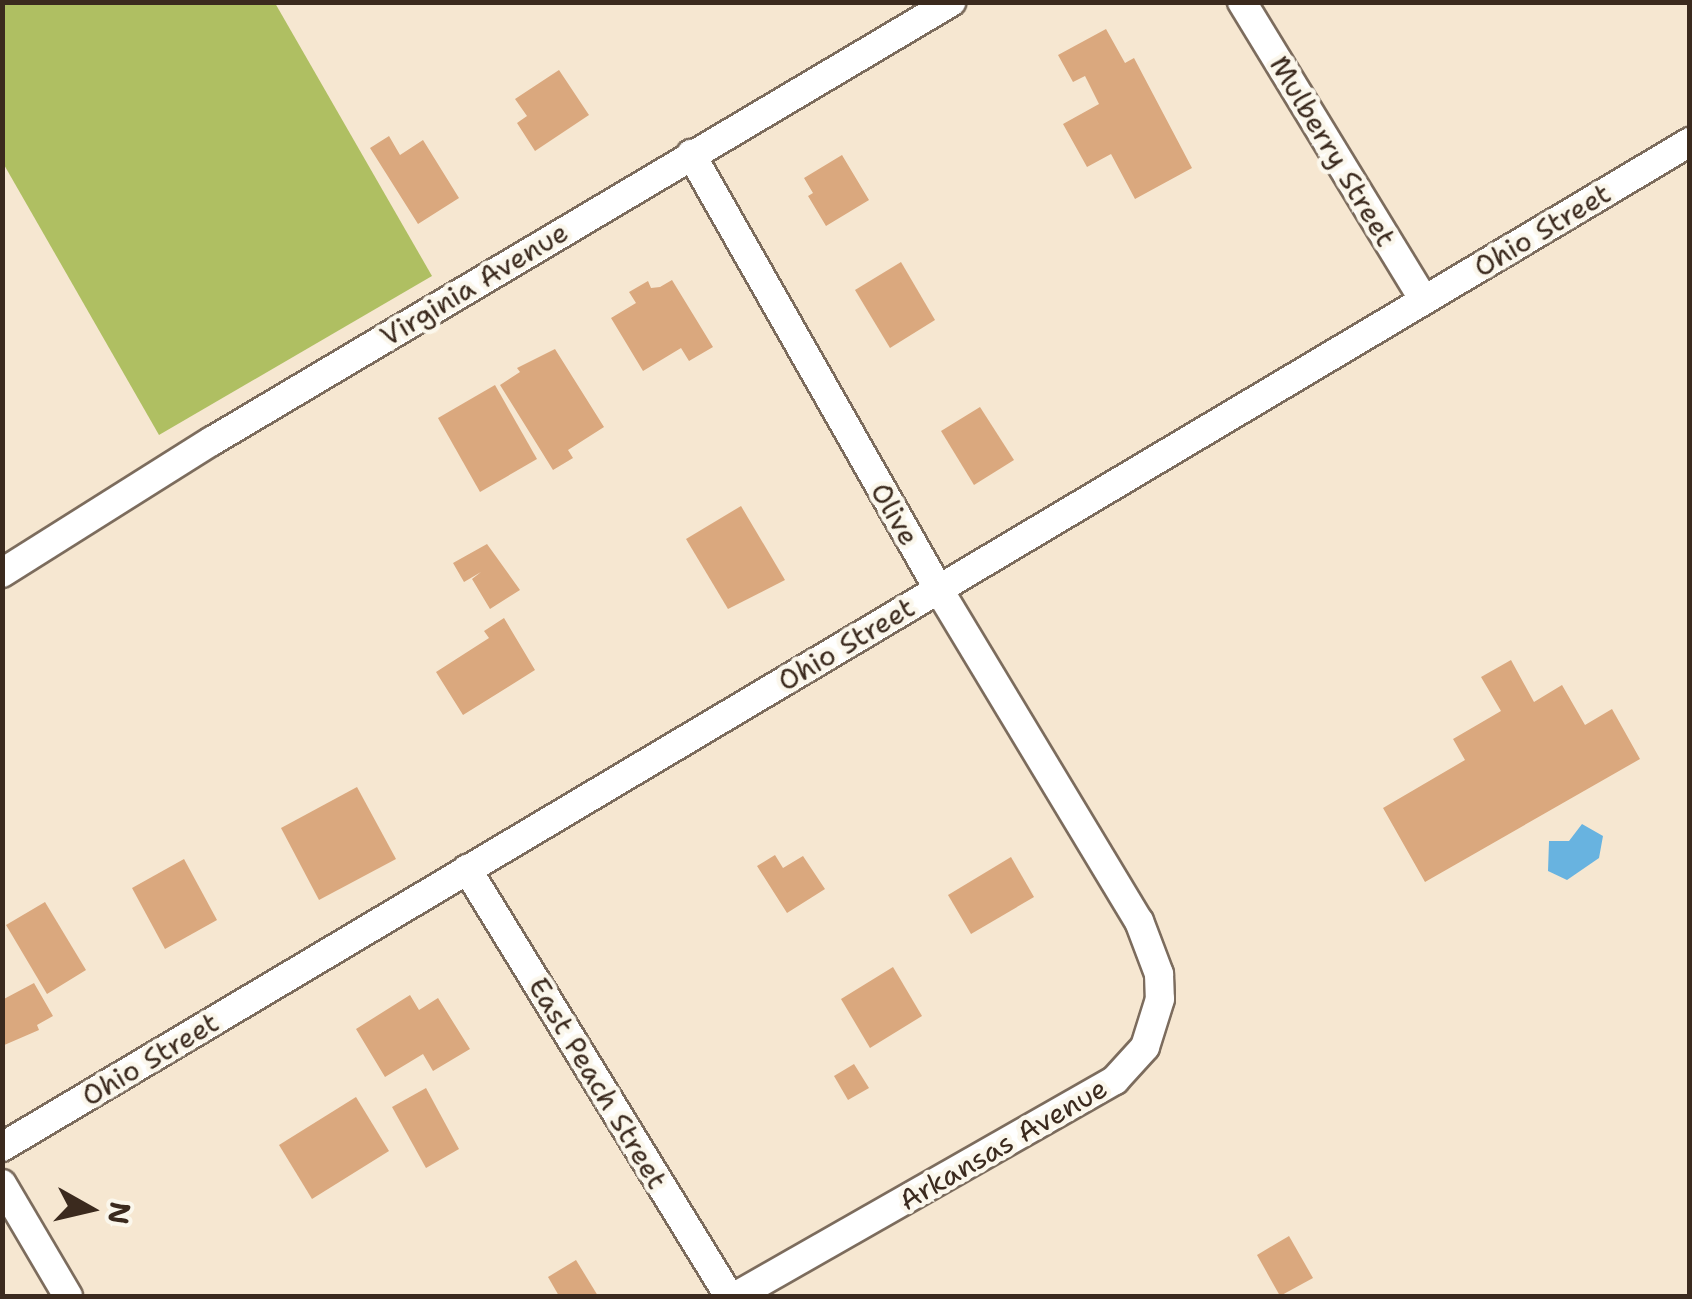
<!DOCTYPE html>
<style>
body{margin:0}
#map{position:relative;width:1692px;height:1299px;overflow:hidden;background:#f6e7d1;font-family:"Shantell Sans",sans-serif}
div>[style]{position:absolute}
.green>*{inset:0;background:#afbf62}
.water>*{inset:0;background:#68b3e0}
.building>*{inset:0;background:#daa87e}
.roads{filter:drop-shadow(2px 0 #7c6c5d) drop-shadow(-2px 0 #7c6c5d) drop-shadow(0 2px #7c6c5d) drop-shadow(0 -2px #7c6c5d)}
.minor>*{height:28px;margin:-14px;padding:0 14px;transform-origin:14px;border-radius:14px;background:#fff}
span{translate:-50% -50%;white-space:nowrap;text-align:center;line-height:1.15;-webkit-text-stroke:9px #fbf7ec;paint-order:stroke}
.street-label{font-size:28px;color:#3b2a1e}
.frame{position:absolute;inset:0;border:5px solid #3b2a1e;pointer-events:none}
.north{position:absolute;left:40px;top:1159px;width:100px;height:100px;-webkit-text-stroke:8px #fbf7ec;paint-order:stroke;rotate:98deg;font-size:28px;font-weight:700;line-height:40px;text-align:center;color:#3b2a1e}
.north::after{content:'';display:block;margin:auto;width:35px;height:45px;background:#3b2a1e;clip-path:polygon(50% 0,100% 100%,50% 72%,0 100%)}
</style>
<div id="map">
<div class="green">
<i style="clip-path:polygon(2px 3px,275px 3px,432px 276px,159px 435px,3px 163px)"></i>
</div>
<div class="water">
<i style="clip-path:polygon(1582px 824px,1603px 836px,1599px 858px,1567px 880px,1548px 871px,1549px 841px,1569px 841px)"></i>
</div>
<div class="building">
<i style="clip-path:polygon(1106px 29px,1125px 63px,1134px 58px,1192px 168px,1135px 199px,1111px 154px,1087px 167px,1063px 124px,1099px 104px,1085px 76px,1073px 82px,1058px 55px)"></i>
<i style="clip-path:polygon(559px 70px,589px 115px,535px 151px,517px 123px,527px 116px,515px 99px)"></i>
<i style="clip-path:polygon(389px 136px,400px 155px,423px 140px,459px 198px,418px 224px,370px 148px)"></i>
<i style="clip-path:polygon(842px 155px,869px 200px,826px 226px,808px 196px,813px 193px,804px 178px)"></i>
<i style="clip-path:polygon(901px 262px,935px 320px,890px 348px,855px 290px)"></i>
<i style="clip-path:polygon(672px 280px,713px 347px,689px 361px,681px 348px,643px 371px,611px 318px,636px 303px,629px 292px,648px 281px,651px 288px,660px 287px)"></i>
<i style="clip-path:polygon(555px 349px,604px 427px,568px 450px,573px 458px,553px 470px,500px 385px,520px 372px,517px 368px)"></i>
<i style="clip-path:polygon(495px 385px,537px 459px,480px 492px,438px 418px)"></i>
<i style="clip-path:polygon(980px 407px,1014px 460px,974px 485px,941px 431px)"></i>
<i style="clip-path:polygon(741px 506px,785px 580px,728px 609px,686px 539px)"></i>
<i style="clip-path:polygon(487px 544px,520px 590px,490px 609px,472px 579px,481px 572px,464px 582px,453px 563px)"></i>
<i style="clip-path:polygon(504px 618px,535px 670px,463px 715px,436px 672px,489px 638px,484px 631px)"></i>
<i style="clip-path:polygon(1511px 660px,1534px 702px,1562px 685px,1585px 725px,1612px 709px,1640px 759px,1425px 882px,1383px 808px,1465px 760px,1453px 739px,1501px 711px,1481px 677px)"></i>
<i style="clip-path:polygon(357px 787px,396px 859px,319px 900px,281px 828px)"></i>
<i style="clip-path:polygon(775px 855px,783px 868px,803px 856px,825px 889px,787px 913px,757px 866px)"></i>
<i style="clip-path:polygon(1011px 857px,1034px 897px,971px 934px,948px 895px)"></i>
<i style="clip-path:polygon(184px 859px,217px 920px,165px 949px,132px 888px)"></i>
<i style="clip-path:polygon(45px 902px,86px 970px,47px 994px,6px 925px)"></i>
<i style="clip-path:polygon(893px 967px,922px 1016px,870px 1048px,841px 999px)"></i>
<i style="clip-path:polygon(34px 983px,53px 1016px,37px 1025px,39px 1030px,2px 1046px,2px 1000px)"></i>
<i style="clip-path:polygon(410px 995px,419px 1010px,438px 998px,470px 1049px,433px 1071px,423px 1054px,385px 1077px,356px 1029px)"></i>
<i style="clip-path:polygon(854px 1064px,869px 1088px,848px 1100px,834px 1076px)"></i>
<i style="clip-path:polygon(426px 1088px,459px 1149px,426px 1168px,392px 1107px)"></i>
<i style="clip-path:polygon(356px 1097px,389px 1151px,312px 1199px,279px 1145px)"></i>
<i style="clip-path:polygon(1289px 1236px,1313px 1278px,1280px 1296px,1257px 1255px)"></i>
<i style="clip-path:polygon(576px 1260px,598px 1296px,559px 1296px,548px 1277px)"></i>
</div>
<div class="roads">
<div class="minor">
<i style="left:1242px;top:2px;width:349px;rotate:58.6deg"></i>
<i style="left:691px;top:154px;width:502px;rotate:60.37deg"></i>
<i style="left:939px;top:590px;width:387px;rotate:58.9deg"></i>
<i style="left:1139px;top:921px;width:57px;rotate:69.3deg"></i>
<i style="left:1159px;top:974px;width:25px;rotate:88deg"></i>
<i style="left:1160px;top:999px;width:50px;rotate:107.4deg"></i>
<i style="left:1145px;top:1047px;width:45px;rotate:132.3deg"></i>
<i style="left:1115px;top:1080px;width:435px;rotate:150.3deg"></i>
<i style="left:2px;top:573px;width:248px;rotate:-32.2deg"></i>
<i style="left:212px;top:441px;width:860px;rotate:-30.71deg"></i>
<i style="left:467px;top:869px;width:501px;rotate:58.47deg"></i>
<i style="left:2px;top:1147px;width:1965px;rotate:-30.77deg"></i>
<i style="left:2px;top:1184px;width:130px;rotate:59.5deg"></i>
</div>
</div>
<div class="street-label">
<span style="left:1333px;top:151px;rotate:59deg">Mulberry Street</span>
<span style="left:1542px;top:230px;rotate:-31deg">Ohio Street</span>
<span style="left:474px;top:284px;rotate:-31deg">Virginia Avenue</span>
<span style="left:895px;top:514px;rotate:60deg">Olive</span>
<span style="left:846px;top:644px;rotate:-31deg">Ohio Street</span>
<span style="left:150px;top:1059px;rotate:-31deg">Ohio Street</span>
<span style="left:598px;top:1083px;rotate:59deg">East Peach Street</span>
<span style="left:1003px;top:1144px;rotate:-30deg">Arkansas Avenue</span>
</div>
<div class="frame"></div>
<div class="north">N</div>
</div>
